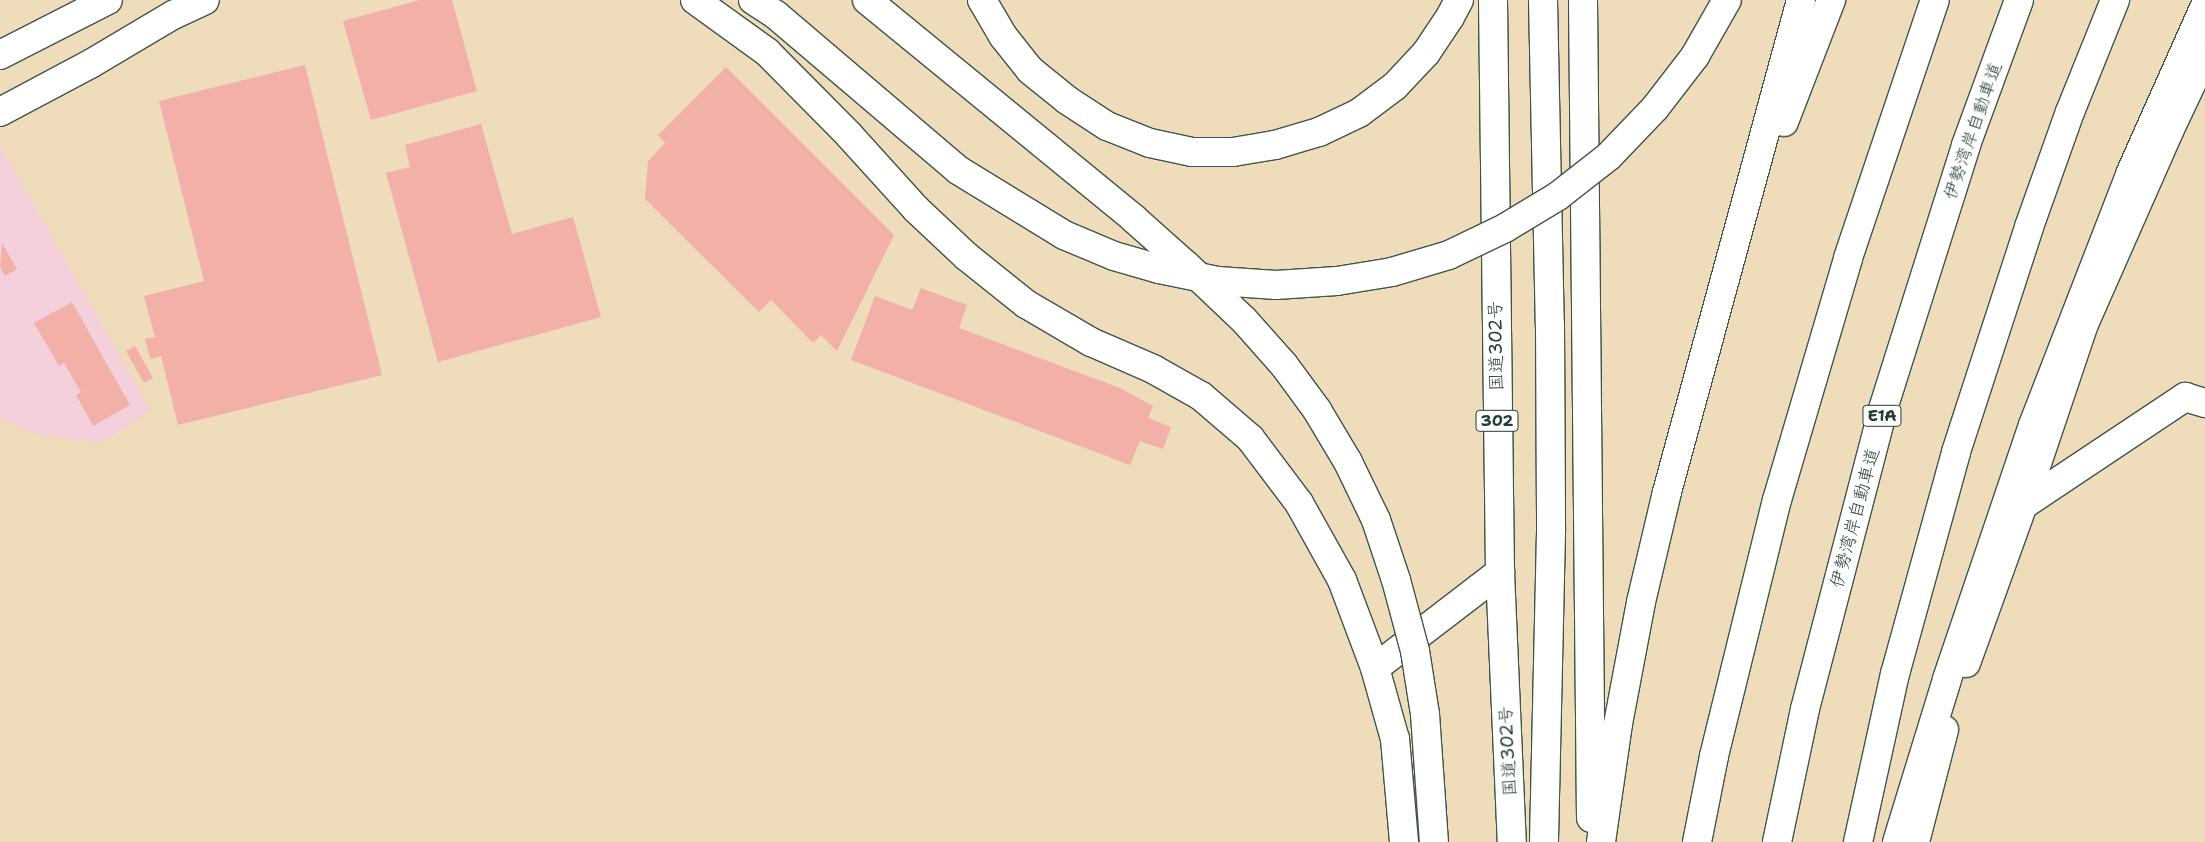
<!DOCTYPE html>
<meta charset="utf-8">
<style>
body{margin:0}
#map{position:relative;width:2205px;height:842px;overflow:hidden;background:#eedcba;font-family:"Shantell Sans","Klee One",sans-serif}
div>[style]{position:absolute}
.built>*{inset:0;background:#f4cfdc}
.building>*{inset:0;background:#f2b0a8}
.roads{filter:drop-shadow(1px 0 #3e5548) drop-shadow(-1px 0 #3e5548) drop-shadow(0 1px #3e5548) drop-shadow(0 -1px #3e5548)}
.street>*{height:28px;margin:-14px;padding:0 14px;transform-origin:14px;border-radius:14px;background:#fff}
.highway>*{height:28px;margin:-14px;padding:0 14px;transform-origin:14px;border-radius:14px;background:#fff}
.bridges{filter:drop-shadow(1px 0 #3e5548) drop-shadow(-1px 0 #3e5548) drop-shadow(0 1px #3e5548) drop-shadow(0 -1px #3e5548)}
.highway-bridge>*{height:28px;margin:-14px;padding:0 14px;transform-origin:14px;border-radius:14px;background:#fff}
span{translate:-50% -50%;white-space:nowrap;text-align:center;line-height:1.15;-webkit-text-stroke:5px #fff;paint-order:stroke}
.shield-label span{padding:1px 4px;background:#fff;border:1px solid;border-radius:4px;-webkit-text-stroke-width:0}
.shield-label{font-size:16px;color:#1f3d34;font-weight:700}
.street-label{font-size:18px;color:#1f3d34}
</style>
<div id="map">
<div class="built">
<i style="clip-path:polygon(0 146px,151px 411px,100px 443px,33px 433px,0 417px)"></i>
</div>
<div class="building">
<i style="clip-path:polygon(420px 0,452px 0,477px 91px,371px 120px,343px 21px)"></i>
<i style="clip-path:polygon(305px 65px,382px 375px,178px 425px,161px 356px,150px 359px,145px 339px,155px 337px,144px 296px,204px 281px,159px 101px)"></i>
<i style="clip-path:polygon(726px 67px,894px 235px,837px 351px,821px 335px,813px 343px,771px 300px,759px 312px,645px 199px,648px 161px,665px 143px,658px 135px)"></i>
<i style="clip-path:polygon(481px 124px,512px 234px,573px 217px,601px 317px,438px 362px,386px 173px,410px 167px,405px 145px)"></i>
<i style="clip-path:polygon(2px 243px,17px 269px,5px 276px,0 267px)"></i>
<i style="clip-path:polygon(921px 288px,967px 305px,959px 328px,1120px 388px,1153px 406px,1148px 418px,1171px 427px,1163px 449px,1140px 441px,1130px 465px,851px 360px,875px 296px,912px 310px)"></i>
<i style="clip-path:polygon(72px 302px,130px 405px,93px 426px,76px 395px,81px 392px,64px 363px,59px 366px,34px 323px)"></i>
<i style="clip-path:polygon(135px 346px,153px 378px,144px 383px,126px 351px)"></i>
</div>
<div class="roads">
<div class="street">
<i style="left:695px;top:0;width:89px;rotate:35.8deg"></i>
<i style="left:767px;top:52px;width:117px;rotate:45.3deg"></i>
<i style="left:849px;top:135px;width:100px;rotate:47.8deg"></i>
<i style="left:916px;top:209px;width:69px;rotate:43.2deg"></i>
<i style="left:966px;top:256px;width:77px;rotate:38.7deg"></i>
<i style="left:1026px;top:304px;width:75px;rotate:30.3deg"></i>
<i style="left:1091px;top:342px;width:68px;rotate:23.5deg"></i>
<i style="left:1153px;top:369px;width:55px;rotate:29.4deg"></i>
<i style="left:1201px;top:396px;width:65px;rotate:40.6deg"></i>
<i style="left:1250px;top:438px;width:81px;rotate:53deg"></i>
<i style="left:1299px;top:503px;width:88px;rotate:60.8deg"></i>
<i style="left:1342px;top:580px;width:94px;rotate:69.4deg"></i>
<i style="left:1375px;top:668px;width:74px;rotate:74.3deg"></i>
<i style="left:1395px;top:739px;width:103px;rotate:85deg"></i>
<i style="left:0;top:112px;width:104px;rotate:-28deg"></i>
<i style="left:92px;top:63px;width:94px;rotate:-30.7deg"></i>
<i style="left:173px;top:15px;width:35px;rotate:-25deg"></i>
<i style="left:2023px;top:505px;width:195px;rotate:-33.7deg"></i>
<i style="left:2185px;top:397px;width:21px;rotate:17deg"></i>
<i style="left:1966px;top:663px;width:168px;rotate:-70.2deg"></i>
<i style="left:2023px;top:505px;width:191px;rotate:-71.4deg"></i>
<i style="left:2084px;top:324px;width:211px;rotate:-66.2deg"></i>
<i style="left:2169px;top:131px;width:84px;rotate:-64.7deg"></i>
<i style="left:1375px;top:668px;width:158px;rotate:-37.5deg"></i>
<i style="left:1915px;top:842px;width:116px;rotate:-75.5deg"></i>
</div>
<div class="highway">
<i style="left:982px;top:0;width:42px;rotate:59.7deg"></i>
<i style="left:1003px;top:36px;width:43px;rotate:51.5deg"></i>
<i style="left:1030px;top:70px;width:48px;rotate:39deg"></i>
<i style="left:1067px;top:100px;width:48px;rotate:33deg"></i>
<i style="left:1107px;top:126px;width:46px;rotate:21.6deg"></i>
<i style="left:1150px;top:143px;width:43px;rotate:12.1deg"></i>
<i style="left:1192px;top:152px;width:41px"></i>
<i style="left:1233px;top:152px;width:43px;rotate:-9.5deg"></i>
<i style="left:1275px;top:145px;width:46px;rotate:-16.5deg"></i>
<i style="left:1319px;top:132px;width:44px;rotate:-25.4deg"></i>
<i style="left:1359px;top:113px;width:45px;rotate:-36.9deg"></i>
<i style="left:1395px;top:86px;width:45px;rotate:-46.8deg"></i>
<i style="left:1426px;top:53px;width:43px;rotate:-56.3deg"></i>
<i style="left:1450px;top:17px;width:19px;rotate:-62deg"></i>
<i style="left:1493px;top:0;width:572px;rotate:89.3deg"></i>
<i style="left:1500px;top:572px;width:270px;rotate:87.5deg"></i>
<i style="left:1543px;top:0;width:325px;rotate:88.8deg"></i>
<i style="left:1550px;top:325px;width:207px;rotate:89.7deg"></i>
<i style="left:1551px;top:532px;width:310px;rotate:91.3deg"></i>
<i style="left:1583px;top:0;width:818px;rotate:89.44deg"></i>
<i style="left:0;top:55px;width:121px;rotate:-27deg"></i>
<i style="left:1784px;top:122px;width:131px;rotate:-68.9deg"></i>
<i style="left:1601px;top:842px;width:119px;rotate:-81.8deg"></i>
<i style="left:1618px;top:724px;width:124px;rotate:-79.3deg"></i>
<i style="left:1641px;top:602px;width:113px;rotate:-76.7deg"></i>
<i style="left:1667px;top:492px;width:510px;rotate:-74.76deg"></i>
<i style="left:1697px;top:842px;width:88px;rotate:-78.8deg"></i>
<i style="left:1714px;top:756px;width:264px;rotate:-76.2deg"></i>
<i style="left:1777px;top:500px;width:252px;rotate:-73.6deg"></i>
<i style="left:1848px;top:258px;width:272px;rotate:-71.4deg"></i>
<i style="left:1777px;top:842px;width:136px;rotate:-78.1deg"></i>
<i style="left:1805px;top:709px;width:310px;rotate:-75.4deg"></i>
<i style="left:1883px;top:409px;width:277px;rotate:-72.5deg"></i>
<i style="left:1966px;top:145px;width:154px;rotate:-69.9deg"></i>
<i style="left:1858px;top:842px;width:172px;rotate:-77.6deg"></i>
<i style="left:1895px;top:674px;width:230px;rotate:-74.6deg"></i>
<i style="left:1956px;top:452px;width:237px;rotate:-72deg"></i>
<i style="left:2029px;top:227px;width:122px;rotate:-70.4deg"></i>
<i style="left:2070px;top:112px;width:121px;rotate:-68.1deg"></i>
<i style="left:1897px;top:842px;width:170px;rotate:-72.9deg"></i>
<i style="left:1947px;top:679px;width:268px;rotate:-71.3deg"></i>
<i style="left:2033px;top:425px;width:271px;rotate:-68.8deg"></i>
<i style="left:2131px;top:172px;width:182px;rotate:-66deg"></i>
</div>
</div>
<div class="bridges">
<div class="highway-bridge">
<i style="left:753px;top:0;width:27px;rotate:33deg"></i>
<i style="left:776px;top:15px;width:239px;rotate:40.4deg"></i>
<i style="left:958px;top:170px;width:124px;rotate:31.5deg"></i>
<i style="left:1064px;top:235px;width:54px;rotate:22.8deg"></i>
<i style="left:1114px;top:256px;width:47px;rotate:16.1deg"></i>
<i style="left:1159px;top:269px;width:60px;rotate:11.5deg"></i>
<i style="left:1218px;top:281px;width:58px;rotate:3.9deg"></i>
<i style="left:1276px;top:285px;width:61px;rotate:-3.8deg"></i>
<i style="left:1337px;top:281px;width:56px;rotate:-9.3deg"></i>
<i style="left:1392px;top:272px;width:59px;rotate:-16.6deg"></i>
<i style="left:1449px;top:255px;width:62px;rotate:-25.7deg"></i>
<i style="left:1505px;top:228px;width:62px;rotate:-31.1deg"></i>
<i style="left:1558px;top:196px;width:65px;rotate:-38.1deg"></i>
<i style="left:1609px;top:156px;width:66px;rotate:-46.2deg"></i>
<i style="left:1655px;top:108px;width:66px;rotate:-52.4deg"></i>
<i style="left:1695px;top:56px;width:64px;rotate:-60.3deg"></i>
<i style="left:867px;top:0;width:344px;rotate:39.3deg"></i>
<i style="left:1133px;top:218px;width:71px;rotate:41.6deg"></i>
<i style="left:1186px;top:265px;width:80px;rotate:43.5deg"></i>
<i style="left:1244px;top:320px;width:60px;rotate:48.4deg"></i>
<i style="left:1284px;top:365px;width:56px;rotate:53.7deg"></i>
<i style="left:1317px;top:410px;width:61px;rotate:59.2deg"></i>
<i style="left:1348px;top:462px;width:64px;rotate:64.2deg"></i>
<i style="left:1376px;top:520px;width:63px;rotate:71.6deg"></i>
<i style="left:1396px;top:580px;width:73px;rotate:75deg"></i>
<i style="left:1415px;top:651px;width:64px;rotate:81deg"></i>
<i style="left:1425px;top:714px;width:128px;rotate:86deg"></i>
</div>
</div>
<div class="shield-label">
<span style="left:1882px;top:416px">E1A</span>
<span style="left:1497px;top:421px">302</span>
</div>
<div class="street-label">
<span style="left:1973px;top:131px;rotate:-71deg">伊勢湾岸自動車道</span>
<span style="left:1496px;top:346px;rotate:-91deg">国道302号</span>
<span style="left:1855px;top:518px;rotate:-75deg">伊勢湾岸自動車道</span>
<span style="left:1508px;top:751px;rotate:-93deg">国道302号</span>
</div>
</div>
